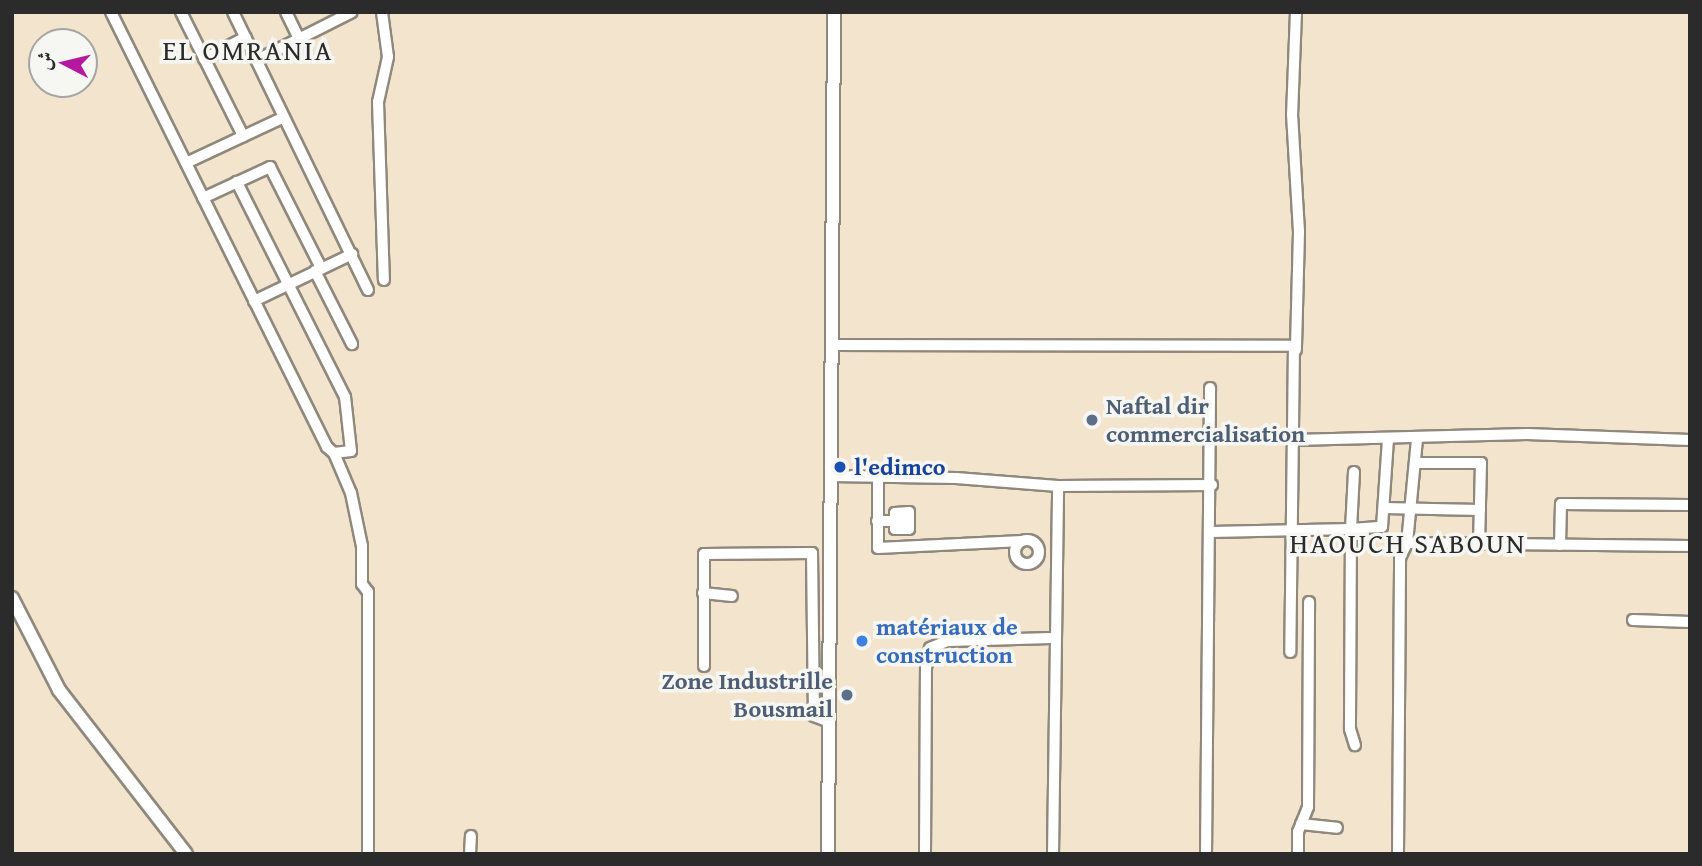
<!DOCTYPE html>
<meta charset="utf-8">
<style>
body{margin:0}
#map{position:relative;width:1702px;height:866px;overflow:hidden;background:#f3e4ce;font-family:"Gentium Book Plus",Amiri,serif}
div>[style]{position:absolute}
.roads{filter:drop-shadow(2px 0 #8f887c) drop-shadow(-2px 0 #8f887c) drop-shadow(0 2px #8f887c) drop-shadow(0 -2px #8f887c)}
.minor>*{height:10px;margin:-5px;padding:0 5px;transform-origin:5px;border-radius:5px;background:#fff}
.minor>.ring{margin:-5px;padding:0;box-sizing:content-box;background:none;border:10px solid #fff;border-radius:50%}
.major>*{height:12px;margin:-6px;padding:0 6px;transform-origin:6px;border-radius:6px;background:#fff}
.dots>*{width:19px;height:19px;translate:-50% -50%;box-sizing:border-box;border:4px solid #f6f6f2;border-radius:50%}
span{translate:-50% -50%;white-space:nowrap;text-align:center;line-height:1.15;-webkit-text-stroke:7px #f6f6f2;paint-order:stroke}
.service-label{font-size:24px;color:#4e5e75;font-weight:700}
.left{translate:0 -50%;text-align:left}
.right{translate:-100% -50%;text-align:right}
.transit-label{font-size:24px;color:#164399;font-weight:700}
.shop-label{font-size:24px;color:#366cbe;font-weight:700}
.quarter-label{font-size:28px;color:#2b2b2b;letter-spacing:2px}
.frame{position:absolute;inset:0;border:14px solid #2b2b2b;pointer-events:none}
.north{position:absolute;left:28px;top:28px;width:70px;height:70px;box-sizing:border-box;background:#f6f6f2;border:2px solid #a5a5a2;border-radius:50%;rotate:277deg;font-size:19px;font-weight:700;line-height:28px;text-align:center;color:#2b2b2b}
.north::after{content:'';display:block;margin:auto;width:24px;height:32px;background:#b5179e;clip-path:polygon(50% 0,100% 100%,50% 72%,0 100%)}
</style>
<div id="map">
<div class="roads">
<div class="minor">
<i style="left:111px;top:12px;width:486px;rotate:63.6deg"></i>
<i style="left:327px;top:447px;width:9px;rotate:41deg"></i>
<i style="left:334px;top:453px;width:17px;rotate:-7deg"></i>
<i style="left:351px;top:451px;width:54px;rotate:-96.3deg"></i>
<i style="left:345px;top:397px;width:241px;rotate:-116.7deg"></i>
<i style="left:181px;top:12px;width:139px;rotate:63.4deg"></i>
<i style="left:233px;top:12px;width:309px;rotate:64.1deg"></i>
<i style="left:286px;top:12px;width:30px;rotate:64deg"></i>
<i style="left:382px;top:12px;width:45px;rotate:82.4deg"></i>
<i style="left:388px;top:57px;width:46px;rotate:102.5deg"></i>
<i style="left:378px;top:102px;width:178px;rotate:88.1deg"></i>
<i style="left:1296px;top:12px;width:102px;rotate:92.2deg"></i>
<i style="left:1292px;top:114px;width:118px;rotate:86.6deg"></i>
<i style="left:1299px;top:232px;width:118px;rotate:91.5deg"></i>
<i style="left:204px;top:59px;width:47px;rotate:-27.6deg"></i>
<i style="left:257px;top:60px;width:106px;rotate:-26.8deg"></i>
<i style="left:186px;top:163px;width:108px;rotate:-25.1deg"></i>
<i style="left:203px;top:198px;width:74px;rotate:-24.8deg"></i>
<i style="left:270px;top:167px;width:113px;rotate:63.2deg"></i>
<i style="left:315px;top:271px;width:82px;rotate:63.1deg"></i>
<i style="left:254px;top:301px;width:109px;rotate:-25.6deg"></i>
<i style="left:834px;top:345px;width:460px;rotate:0.1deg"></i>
<i style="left:1294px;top:346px;width:306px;rotate:90.7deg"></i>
<i style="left:1294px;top:440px;width:233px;rotate:-1.5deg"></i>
<i style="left:1527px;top:434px;width:163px;rotate:2.1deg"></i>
<i style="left:334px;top:453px;width:43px;rotate:67deg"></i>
<i style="left:351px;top:493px;width:54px;rotate:78.3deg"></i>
<i style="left:362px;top:546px;width:38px;rotate:90deg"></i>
<i style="left:362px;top:584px;width:10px;rotate:53deg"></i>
<i style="left:368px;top:592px;width:262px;rotate:90deg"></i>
<i style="left:1415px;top:463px;width:66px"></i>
<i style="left:1481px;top:463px;width:81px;rotate:91.4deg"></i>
<i style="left:1354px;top:472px;width:57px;rotate:93deg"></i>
<i style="left:1351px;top:529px;width:31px;rotate:-4deg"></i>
<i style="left:1382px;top:527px;width:88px;rotate:-86.1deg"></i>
<i style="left:832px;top:476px;width:124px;rotate:0.9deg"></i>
<i style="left:956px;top:478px;width:102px;rotate:4.5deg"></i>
<i style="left:1058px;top:486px;width:154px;rotate:-0.4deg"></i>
<i style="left:878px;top:476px;width:72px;rotate:90deg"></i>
<i style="left:878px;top:548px;width:144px;rotate:-2.8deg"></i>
<i style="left:1384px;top:508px;width:96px;rotate:1.2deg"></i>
<i style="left:877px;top:521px;width:32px"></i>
<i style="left:909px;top:521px;width:9px;rotate:-90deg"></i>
<i style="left:909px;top:512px;width:14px;rotate:176deg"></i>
<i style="left:895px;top:513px;width:16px;rotate:90deg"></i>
<i style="left:895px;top:529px;width:14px"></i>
<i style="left:909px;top:529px;width:8px;rotate:-90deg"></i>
<i style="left:1211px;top:532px;width:140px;rotate:-1.2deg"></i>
<i style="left:1351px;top:529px;width:200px;rotate:90.3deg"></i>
<i style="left:1350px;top:729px;width:17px;rotate:73deg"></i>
<i class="ring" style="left:1015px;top:540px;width:14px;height:14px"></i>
<i style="left:1407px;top:543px;width:283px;rotate:0.6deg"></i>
<i style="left:1560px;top:545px;width:41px;rotate:-88.6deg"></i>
<i style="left:1561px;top:504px;width:129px;rotate:0.4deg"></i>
<i style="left:703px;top:593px;width:29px;rotate:6deg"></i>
<i style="left:1633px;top:620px;width:57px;rotate:2deg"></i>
<i style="left:704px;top:666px;width:112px;rotate:-90deg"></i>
<i style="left:704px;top:554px;width:108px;rotate:-0.5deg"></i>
<i style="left:812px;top:553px;width:163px;rotate:89.3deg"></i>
<i style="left:814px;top:716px;width:17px;rotate:21deg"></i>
<i style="left:1301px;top:824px;width:36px;rotate:6deg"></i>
<i style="left:470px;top:854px;width:18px;rotate:-87deg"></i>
<i style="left:925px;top:854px;width:186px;rotate:-89.7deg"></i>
<i style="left:926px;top:668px;width:20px;rotate:-79deg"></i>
<i style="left:930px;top:648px;width:18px;rotate:-22deg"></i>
<i style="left:947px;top:641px;width:107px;rotate:-1.6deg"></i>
<i style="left:1053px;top:854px;width:368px;rotate:-89.2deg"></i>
<i style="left:1206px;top:854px;width:466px;rotate:-89.5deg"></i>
<i style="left:1298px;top:854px;width:22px;rotate:-90deg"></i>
<i style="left:1298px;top:832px;width:27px;rotate:-68deg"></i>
<i style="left:1308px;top:807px;width:205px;rotate:-89.7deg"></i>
<i style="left:1398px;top:854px;width:296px;rotate:-89.6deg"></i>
<i style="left:1400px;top:558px;width:17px;rotate:-65deg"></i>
<i style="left:1407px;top:543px;width:104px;rotate:-84.5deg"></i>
</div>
<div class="major">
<i style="left:12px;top:598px;width:103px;rotate:62.9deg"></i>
<i style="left:59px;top:690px;width:207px;rotate:52.2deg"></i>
<i style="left:828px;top:854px;width:842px;rotate:-89.59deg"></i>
</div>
</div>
<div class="dots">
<i style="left:1092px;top:420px;background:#5c6f8a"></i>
<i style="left:840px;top:467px;background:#1a4fb4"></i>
<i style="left:862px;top:641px;background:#3f7fe0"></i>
<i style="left:847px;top:695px;background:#5c6f8a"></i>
</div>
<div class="service-label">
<span class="left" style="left:1106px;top:420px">Naftal dir<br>commercialisation</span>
<span class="right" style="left:833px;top:695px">Zone Industrille<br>Bousmail</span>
</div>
<div class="transit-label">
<span class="left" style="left:854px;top:467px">l'edimco</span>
</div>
<div class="shop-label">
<span class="left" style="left:876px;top:641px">matériaux de<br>construction</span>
</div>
<div class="quarter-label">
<span style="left:248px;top:50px">EL OMRANIA</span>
<span style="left:1408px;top:543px">HAOUCH SABOUN</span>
</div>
<div class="frame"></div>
<div class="north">ش</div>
</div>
